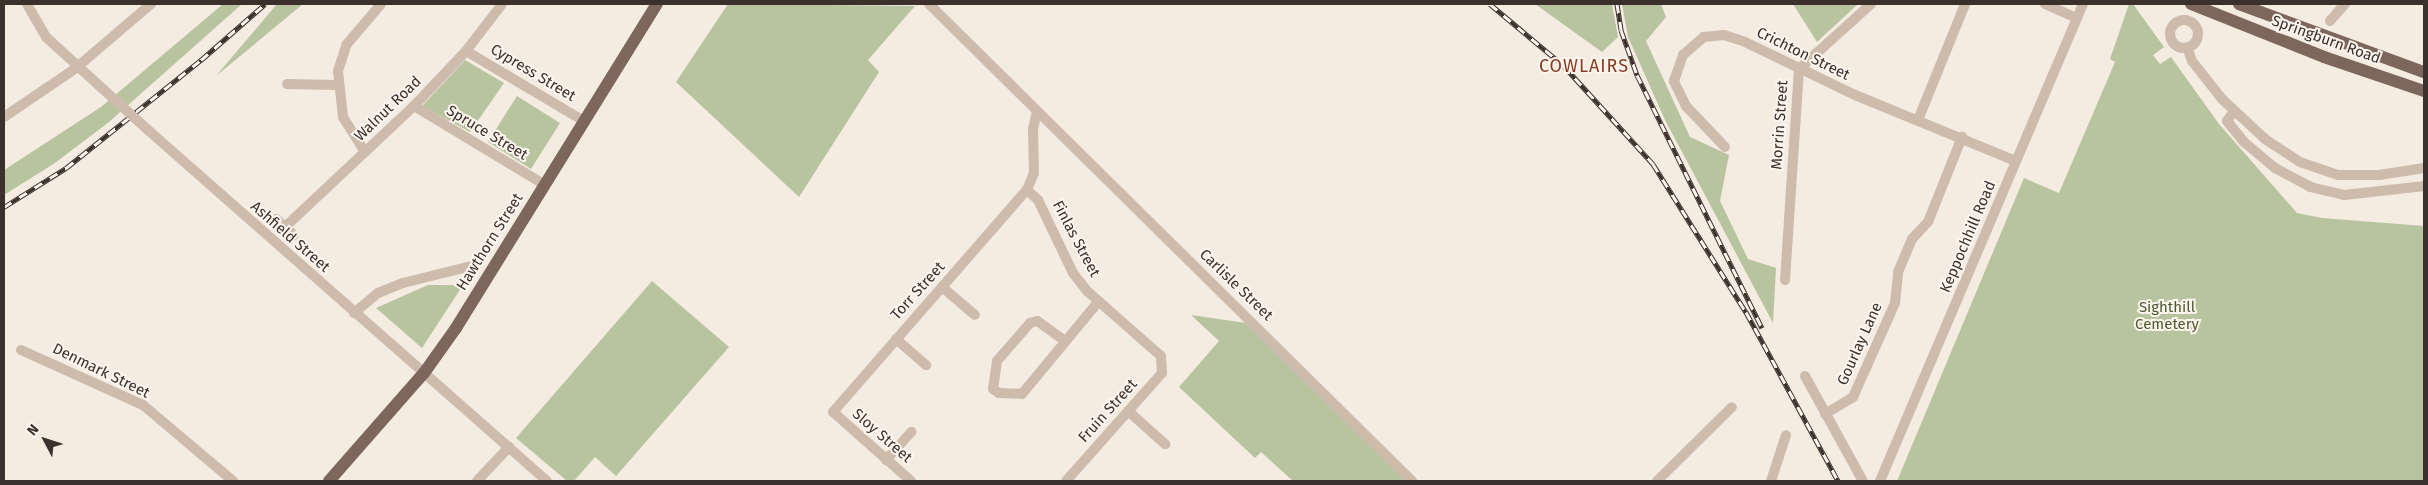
<!DOCTYPE html>
<style>
body{margin:0}
#map{position:relative;width:2428px;height:485px;overflow:hidden;background:#f4ebe1;font-family:"Fira Sans",sans-serif}
div>[style]{position:absolute}
.green>*{inset:0;background:#b8c4a0}
.minor>*{height:10px;margin:-5px;padding:0 5px;transform-origin:5px;border-radius:5px;background:#cdbbac}
.minor>.ring{margin:-5px;padding:0;box-sizing:content-box;background:none;border:10px solid #cdbbac;border-radius:50%}
.major>*{height:12px;margin:-6px;padding:0 6px;transform-origin:6px;border-radius:6px;background:#7d675c}
.rail>*{height:5px;margin-top:-2.5px;transform-origin:0;background:repeating-linear-gradient(90deg,#fbf5ee 0 9px,#3b302b 0 18px);box-sizing:border-box;border-block:1px solid #3b302b}
.minor-bridge>*{height:10px;margin:-5px;padding:0 5px;transform-origin:5px;border-radius:5px;background:#cdbbac}
span{translate:-50% -50%;white-space:nowrap;text-align:center;line-height:1.15;-webkit-text-stroke:4px #fbf5ee;paint-order:stroke}
.street-label{font-size:15px;color:#3b302b}
.park-label{font-size:15px;color:#4a5a2e}
.quarter-label{font-size:18px;color:#8c3b22;letter-spacing:1px}
.frame{position:absolute;inset:0;border:5px solid #3b302b;pointer-events:none}
.north{position:absolute;left:20px;top:415px;width:50px;height:50px;-webkit-text-stroke:4px #fbf5ee;paint-order:stroke;rotate:310deg;font-size:14px;font-weight:700;line-height:20px;text-align:center;color:#3b302b}
.north::after{content:'';display:block;margin:auto;width:18px;height:22px;background:#3b302b;clip-path:polygon(50% 0,100% 100%,50% 72%,0 100%)}
</style>
<div id="map">
<div class="green">
<i style="clip-path:polygon(223px 4px,242px 4px,109px 122px,55px 163px,4px 195px,4px 170px,101px 107px)"></i>
<i style="clip-path:polygon(277px 4px,303px 4px,216px 76px)"></i>
<i style="clip-path:polygon(728px 4px,915px 6px,868px 60px,879px 72px,799px 197px,676px 82px)"></i>
<i style="clip-path:polygon(1535px 4px,1612px 4px,1618px 37px,1602px 52px)"></i>
<i style="clip-path:polygon(1622px 4px,1661px 4px,1666px 17px,1646px 41px,1690px 137px,1729px 155px,1720px 201px,1748px 259px,1776px 268px,1773px 323px,1665px 120px,1628px 37px)"></i>
<i style="clip-path:polygon(1793px 4px,1858px 4px,1817px 42px)"></i>
<i style="clip-path:polygon(2129px 4px,2133px 4px,2164px 47px,2153px 55px,2160px 64px,2171px 57px,2219px 124px,2297px 213px,2322px 218px,2424px 226px,2424px 481px,1897px 481px,2024px 178px,2059px 193px,2115px 62px,2110px 59px)"></i>
<i style="clip-path:polygon(465px 60px,504px 83px,470px 132px,422px 106px)"></i>
<i style="clip-path:polygon(517px 96px,560px 123px,531px 169px,488px 142px)"></i>
<i style="clip-path:polygon(652px 281px,729px 347px,616px 476px,595px 457px,574px 481px,567px 481px,516px 438px)"></i>
<i style="clip-path:polygon(428px 285px,463px 285px,422px 348px,376px 308px)"></i>
<i style="clip-path:polygon(1191px 315px,1253px 324px,1412px 481px,1293px 481px,1261px 452px,1255px 458px,1179px 387px,1219px 341px)"></i>
</div>
<div class="minor">
<i style="left:27px;top:4px;width:38px;rotate:60deg"></i>
<i style="left:46px;top:37px;width:93px;rotate:42.4deg"></i>
<i style="left:929px;top:4px;width:679px;rotate:44.64deg"></i>
<i style="left:2045px;top:4px;width:35px;rotate:24deg"></i>
<i class="ring" style="left:2170px;top:20px;width:18px;height:18px"></i>
<i style="left:2330px;top:21px;width:23px;rotate:-49deg"></i>
<i style="left:2187px;top:47px;width:15px;rotate:70deg"></i>
<i style="left:2192px;top:61px;width:48px;rotate:51.7deg"></i>
<i style="left:2222px;top:99px;width:59px;rotate:42.9deg"></i>
<i style="left:2265px;top:139px;width:42px;rotate:33.3deg"></i>
<i style="left:2300px;top:162px;width:40px;rotate:18.9deg"></i>
<i style="left:2338px;top:175px;width:41px"></i>
<i style="left:2379px;top:175px;width:46px;rotate:-8.8deg"></i>
<i style="left:466px;top:51px;width:137px;rotate:30.7deg"></i>
<i style="left:287px;top:84px;width:50px;rotate:1.1deg"></i>
<i style="left:414px;top:106px;width:153px;rotate:31.1deg"></i>
<i style="left:2234px;top:111px;width:12px;rotate:125deg"></i>
<i style="left:2227px;top:121px;width:27px;rotate:51deg"></i>
<i style="left:2244px;top:142px;width:40px;rotate:40deg"></i>
<i style="left:2275px;top:168px;width:40px;rotate:28deg"></i>
<i style="left:2310px;top:187px;width:35px;rotate:13deg"></i>
<i style="left:2344px;top:195px;width:81px;rotate:-6.4deg"></i>
<i style="left:4px;top:117px;width:87px;rotate:-34.2deg"></i>
<i style="left:76px;top:68px;width:99px;rotate:-40.5deg"></i>
<i style="left:1918px;top:120px;width:125px;rotate:-67.9deg"></i>
<i style="left:148px;top:130px;width:531px;rotate:41.34deg"></i>
<i style="left:1725px;top:147px;width:57px;rotate:-133.6deg"></i>
<i style="left:1686px;top:106px;width:28px;rotate:-116deg"></i>
<i style="left:1674px;top:81px;width:28px;rotate:-71deg"></i>
<i style="left:1683px;top:55px;width:28px;rotate:-41deg"></i>
<i style="left:1704px;top:37px;width:20px;rotate:-6deg"></i>
<i style="left:1724px;top:35px;width:22px;rotate:18deg"></i>
<i style="left:1745px;top:42px;width:122px;rotate:25.7deg"></i>
<i style="left:1855px;top:95px;width:174px;rotate:22.3deg"></i>
<i style="left:365px;top:152px;width:41px;rotate:-122.2deg"></i>
<i style="left:343px;top:117px;width:46px;rotate:-96.2deg"></i>
<i style="left:338px;top:71px;width:28px;rotate:-72deg"></i>
<i style="left:347px;top:44px;width:52px;rotate:-49.6deg"></i>
<i style="left:1027px;top:190px;width:15px;rotate:42deg"></i>
<i style="left:1038px;top:200px;width:81px;rotate:64.4deg"></i>
<i style="left:1073px;top:273px;width:23px;rotate:52deg"></i>
<i style="left:1087px;top:291px;width:98px;rotate:41.3deg"></i>
<i style="left:1161px;top:356px;width:17px;rotate:87deg"></i>
<i style="left:1162px;top:373px;width:144px;rotate:131.6deg"></i>
<i style="left:276px;top:219px;width:24px;rotate:42deg"></i>
<i style="left:285px;top:227px;width:177px;rotate:-43.2deg"></i>
<i style="left:414px;top:106px;width:76px;rotate:-46.6deg"></i>
<i style="left:466px;top:51px;width:59px;rotate:-52.5deg"></i>
<i style="left:1785px;top:280px;width:211px;rotate:-86.2deg"></i>
<i style="left:1799px;top:69px;width:97px;rotate:-42.1deg"></i>
<i style="left:942px;top:287px;width:43px;rotate:40.3deg"></i>
<i style="left:354px;top:313px;width:31px;rotate:-40deg"></i>
<i style="left:378px;top:293px;width:27px;rotate:-22deg"></i>
<i style="left:403px;top:283px;width:70px;rotate:-14deg"></i>
<i style="left:896px;top:339px;width:40px;rotate:41deg"></i>
<i style="left:1065px;top:341px;width:34px;rotate:-144deg"></i>
<i style="left:1037px;top:321px;width:7px;rotate:164deg"></i>
<i style="left:1030px;top:323px;width:50px;rotate:131deg"></i>
<i style="left:997px;top:361px;width:28px;rotate:98deg"></i>
<i style="left:993px;top:389px;width:7px;rotate:34deg"></i>
<i style="left:999px;top:393px;width:23px;rotate:2deg"></i>
<i style="left:1022px;top:394px;width:119px;rotate:-50.4deg"></i>
<i style="left:21px;top:350px;width:134px;rotate:24.3deg"></i>
<i style="left:143px;top:405px;width:118px;rotate:40.2deg"></i>
<i style="left:1805px;top:376px;width:120px;rotate:61.1deg"></i>
<i style="left:1128px;top:411px;width:50px;rotate:41.7deg"></i>
<i style="left:1825px;top:414px;width:33px;rotate:-31deg"></i>
<i style="left:1853px;top:397px;width:103px;rotate:-65.9deg"></i>
<i style="left:1895px;top:303px;width:31px;rotate:-84deg"></i>
<i style="left:1898px;top:272px;width:36px;rotate:-67deg"></i>
<i style="left:1912px;top:239px;width:23px;rotate:-47deg"></i>
<i style="left:1928px;top:222px;width:92px;rotate:-68.2deg"></i>
<i style="left:886px;top:460px;width:38px;rotate:-48deg"></i>
<i style="left:477px;top:481px;width:47px;rotate:-46.7deg"></i>
<i style="left:911px;top:481px;width:104px;rotate:-138.5deg"></i>
<i style="left:833px;top:412px;width:295px;rotate:-48.9deg"></i>
<i style="left:1027px;top:190px;width:18px;rotate:-68deg"></i>
<i style="left:1034px;top:173px;width:44px;rotate:-91.3deg"></i>
<i style="left:1033px;top:129px;width:18px;rotate:-77deg"></i>
<i style="left:1657px;top:481px;width:105px;rotate:-44.6deg"></i>
<i style="left:1771px;top:481px;width:48px;rotate:-71.9deg"></i>
<i style="left:1880px;top:481px;width:518px;rotate:-66.95deg"></i>
</div>
<div class="major">
<i style="left:2191px;top:4px;width:143px;rotate:21.7deg"></i>
<i style="left:2324px;top:57px;width:106px;rotate:18.8deg"></i>
<i style="left:2239px;top:4px;width:197px;rotate:20.2deg"></i>
<i style="left:329px;top:481px;width:144px;rotate:-48.7deg"></i>
<i style="left:424px;top:373px;width:55px;rotate:-54.6deg"></i>
<i style="left:456px;top:328px;width:381px;rotate:-58.2deg"></i>
</div>
<div class="rail">
<i style="left:1490px;top:4px;width:95px;rotate:39.9deg"></i>
<i style="left:1563px;top:65px;width:134px;rotate:47.7deg"></i>
<i style="left:1653px;top:164px;width:175px;rotate:57.9deg"></i>
<i style="left:1746px;top:312px;width:192px;rotate:61.4deg"></i>
<i style="left:1617px;top:4px;width:26px;rotate:81deg"></i>
<i style="left:1621px;top:30px;width:48px;rotate:70.4deg"></i>
<i style="left:1637px;top:75px;width:282px;rotate:63.7deg"></i>
<i style="left:4px;top:207px;width:73px;rotate:-32.2deg"></i>
<i style="left:66px;top:168px;width:173px;rotate:-38.7deg"></i>
<i style="left:201px;top:60px;width:85px;rotate:-41.2deg"></i>
</div>
<div class="minor-bridge">
<i style="left:115px;top:100px;width:45px;rotate:42.3deg"></i>
</div>
<div class="street-label">
<span style="left:2326px;top:40px;rotate:20deg">Springburn Road</span>
<span style="left:1803px;top:54px;rotate:26deg">Crichton Street</span>
<span style="left:533px;top:73px;rotate:31deg">Cypress Street</span>
<span style="left:388px;top:109px;rotate:-44deg">Walnut Road</span>
<span style="left:1780px;top:125px;rotate:-86deg">Morrin Street</span>
<span style="left:487px;top:133px;rotate:31deg">Spruce Street</span>
<span style="left:290px;top:237px;rotate:41deg">Ashfield Street</span>
<span style="left:1968px;top:237px;rotate:-67deg">Keppochhill Road</span>
<span style="left:1076px;top:239px;rotate:62deg">Finlas Street</span>
<span style="left:490px;top:242px;rotate:-58deg">Hawthorn Street</span>
<span style="left:1236px;top:285px;rotate:44deg">Carlisle Street</span>
<span style="left:918px;top:291px;rotate:-48deg">Torr Street</span>
<span style="left:1860px;top:344px;rotate:-66deg">Gourlay Lane</span>
<span style="left:101px;top:371px;rotate:26deg">Denmark Street</span>
<span style="left:1108px;top:411px;rotate:-48deg">Fruin Street</span>
<span style="left:882px;top:436px;rotate:41deg">Sloy Street</span>
</div>
<div class="park-label">
<span style="left:2167px;top:316px">Sighthill<br>Cemetery</span>
</div>
<div class="quarter-label">
<span style="left:1584px;top:66px">COWLAIRS</span>
</div>
<div class="frame"></div>
<div class="north">N</div>
</div>
